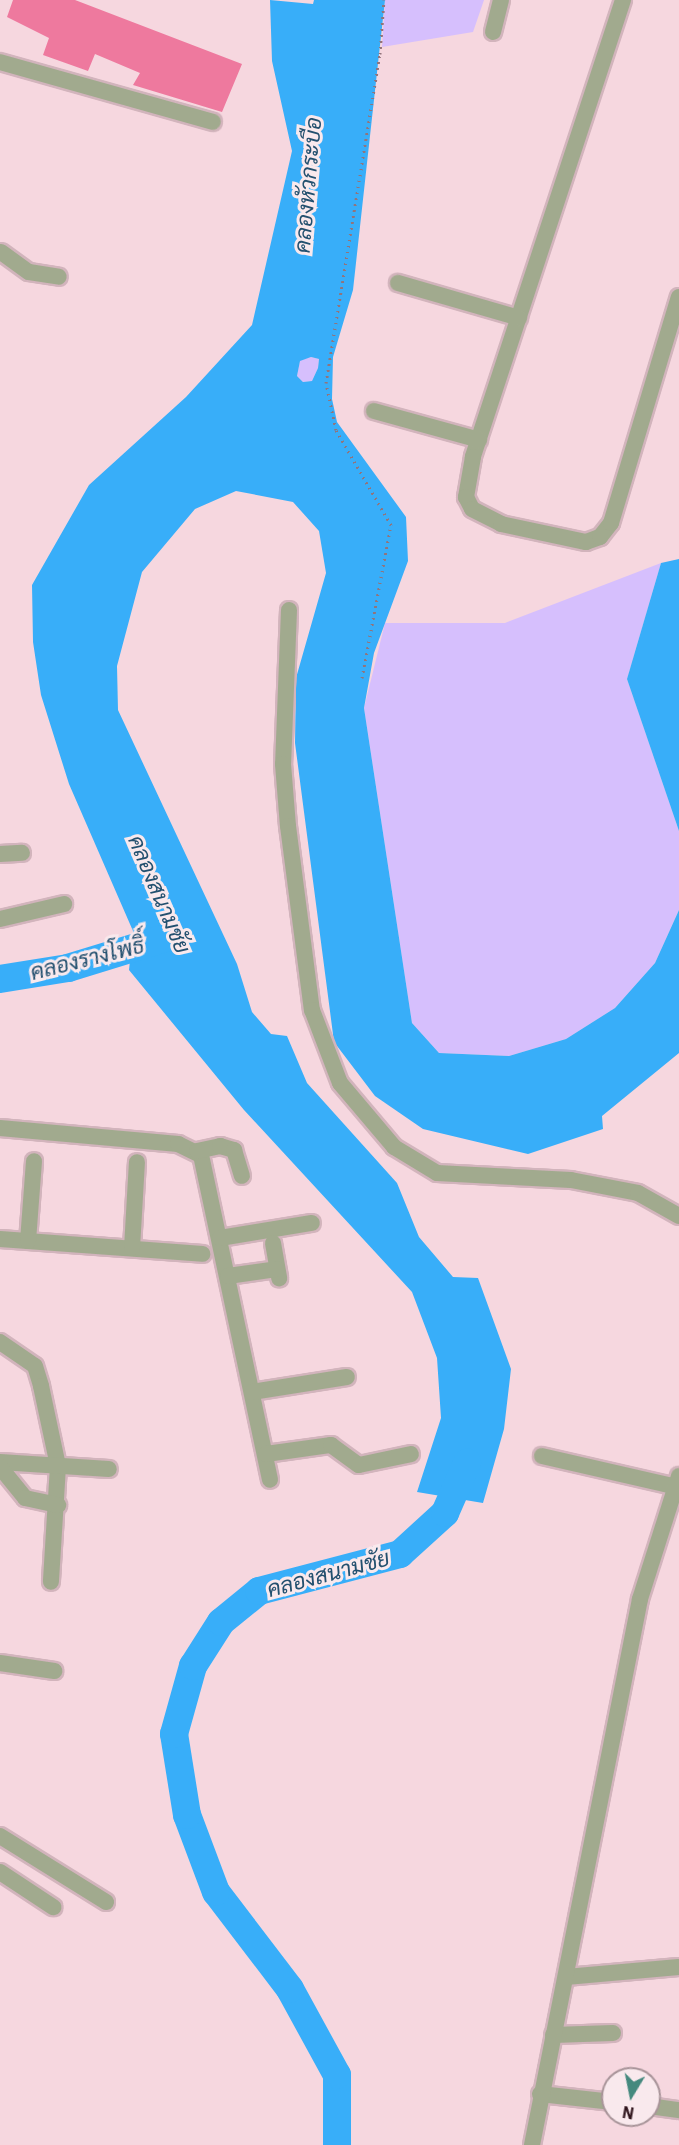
<!DOCTYPE html>
<meta charset="utf-8">
<style>
body{margin:0}
#map{position:relative;width:679px;height:2145px;overflow:hidden;background:#f6d7df;font-family:"IBM Plex Sans",Sarabun,sans-serif}
div>[style]{position:absolute}
.green>*{inset:0;background:#d6bffd}
.water>*{inset:0;background:#38aef9}
.river>*{height:28px;margin:-14px;padding:0 14px;transform-origin:14px;border-radius:14px;background:#38aef9}
.building>*{inset:0;background:#ee799e}
.path>*{height:3px;margin-top:-1.5px;transform-origin:0;background:repeating-linear-gradient(90deg,#91747c 0 1.5px,transparent 0 6px)}
.roads{filter:drop-shadow(2px 0 #d2b4bc) drop-shadow(-2px 0 #d2b4bc) drop-shadow(0 2px #d2b4bc) drop-shadow(0 -2px #d2b4bc)}
.minor>*{height:16px;margin:-8px;padding:0 8px;transform-origin:8px;border-radius:8px;background:#a1aa8e}
span{translate:-50% -50%;white-space:nowrap;text-align:center;line-height:1.15;-webkit-text-stroke:6px #f9e9ed;paint-order:stroke}
.water-label{font-size:22px;color:#23506f;font-style:italic}
.north{position:absolute;left:601px;top:2067px;width:60px;height:60px;box-sizing:border-box;background:#f9e9ed;border:2px solid #a89499;border-radius:50%;rotate:190deg;font-size:16px;font-weight:700;line-height:24px;text-align:center;color:#2f141c}
.north::after{content:'';display:block;margin:auto;width:21px;height:27px;background:#45897e;clip-path:polygon(50% 0,100% 100%,50% 72%,0 100%)}
</style>
<div id="map">
<div class="green">
<i style="clip-path:polygon(385px 0,484px 0,473px 32px,382px 47px)"></i>
<i style="clip-path:polygon(311px 357px,319px 359px,318px 368px,312px 381px,303px 382px,297px 376px,300px 360px)"></i>
<i style="clip-path:polygon(661px 563px,627px 679px,679px 831px,679px 910px,655px 963px,615px 1008px,566px 1039px,509px 1056px,439px 1053px,412px 1023px,364px 708px,385px 623px,505px 623px)"></i>
</div>
<div class="water">
<i style="clip-path:polygon(evenodd,270px 0,313px 4px,314px 0,385px 0,353px 290px,333px 357px,332px 399px,337px 422px,406px 517px,408px 561px,374px 653px,364px 708px,412px 1023px,439px 1053px,509px 1056px,566px 1039px,615px 1008px,655px 963px,679px 910px,679px 1053px,602px 1116px,603px 1129px,528px 1154px,423px 1129px,375px 1096px,334px 1042px,295px 743px,296px 678px,326px 573px,319px 531px,293px 502px,236px 491px,195px 509px,142px 572px,117px 666px,118px 710px,237px 964px,252px 1012px,271px 1034px,287px 1036px,307px 1083px,397px 1183px,419px 1237px,453px 1277px,478px 1278px,511px 1369px,504px 1429px,483px 1503px,417px 1492px,441px 1418px,437px 1358px,412px 1292px,244px 1110px,129px 970px,133px 931px,69px 784px,41px 695px,33px 642px,32px 585px,89px 485px,186px 397px,252px 325px,292px 151px,272px 61px,270px 0,311px 357px,319px 359px,318px 368px,312px 381px,303px 382px,297px 376px,300px 361px,311px 357px)"></i>
<i style="clip-path:polygon(679px 559px,679px 831px,627px 679px,661px 563px)"></i>
</div>
<div class="river">
<i style="left:0;top:979px;width:69px;rotate:-9.2deg"></i>
<i style="left:68px;top:968px;width:106px;rotate:-17.1deg"></i>
<i style="left:337px;top:2145px;width:70px;rotate:-90deg"></i>
<i style="left:337px;top:2075px;width:98px;rotate:-118.7deg"></i>
<i style="left:290px;top:1989px;width:122px;rotate:-127.3deg"></i>
<i style="left:216px;top:1892px;width:82px;rotate:-110.6deg"></i>
<i style="left:187px;top:1815px;width:82px;rotate:-99.1deg"></i>
<i style="left:174px;top:1734px;width:71px;rotate:-74.4deg"></i>
<i style="left:193px;top:1666px;width:52px;rotate:-57.5deg"></i>
<i style="left:221px;top:1622px;width:49px;rotate:-39.2deg"></i>
<i style="left:259px;top:1591px;width:146px;rotate:-14.7deg"></i>
<i style="left:400px;top:1554px;width:61px;rotate:-42.3deg"></i>
<i style="left:445px;top:1513px;width:55px;rotate:-66.3deg"></i>
</div>
<div class="building">
<i style="clip-path:polygon(13px 0,75px 0,242px 64px,222px 112px,133px 85px,140px 73px,95px 54px,88px 71px,43px 55px,49px 38px,7px 17px)"></i>
</div>
<div class="path">
<i style="left:362px;top:678px;width:156px;rotate:-79.3deg"></i>
<i style="left:391px;top:525px;width:110px;rotate:-120.1deg"></i>
<i style="left:336px;top:430px;width:48px;rotate:-102deg"></i>
<i style="left:326px;top:383px;width:333px;rotate:-80.7deg"></i>
<i style="left:380px;top:54px;width:54px;rotate:-85.8deg"></i>
</div>
<div class="roads">
<div class="minor">
<i style="left:623px;top:0;width:481px;rotate:108.2deg"></i>
<i style="left:473px;top:457px;width:41px;rotate:99.9deg"></i>
<i style="left:466px;top:497px;width:13px;rotate:63deg"></i>
<i style="left:472px;top:509px;width:33px;rotate:27deg"></i>
<i style="left:501px;top:524px;width:87px;rotate:12deg"></i>
<i style="left:586px;top:542px;width:15px;rotate:-20deg"></i>
<i style="left:600px;top:537px;width:18px;rotate:-52deg"></i>
<i style="left:611px;top:523px;width:236px;rotate:-73.3deg"></i>
<i style="left:493px;top:32px;width:33px;rotate:-76deg"></i>
<i style="left:0;top:62px;width:221px;rotate:15.7deg"></i>
<i style="left:1px;top:252px;width:34px;rotate:36deg"></i>
<i style="left:29px;top:272px;width:30px;rotate:9deg"></i>
<i style="left:398px;top:283px;width:126px;rotate:16.1deg"></i>
<i style="left:374px;top:411px;width:109px;rotate:15.4deg"></i>
<i style="left:289px;top:610px;width:154px;rotate:92.2deg"></i>
<i style="left:283px;top:764px;width:62px;rotate:85.4deg"></i>
<i style="left:288px;top:826px;width:186px;rotate:82.6deg"></i>
<i style="left:312px;top:1010px;width:78px;rotate:69deg"></i>
<i style="left:340px;top:1083px;width:84px;rotate:49.8deg"></i>
<i style="left:394px;top:1147px;width:50px;rotate:31.2deg"></i>
<i style="left:437px;top:1173px;width:134px;rotate:3deg"></i>
<i style="left:571px;top:1180px;width:68px;rotate:11deg"></i>
<i style="left:638px;top:1193px;width:47px;rotate:29.3deg"></i>
<i style="left:0;top:854px;width:22px;rotate:-3deg"></i>
<i style="left:0;top:919px;width:66px;rotate:-13.2deg"></i>
<i style="left:0;top:1128px;width:179px;rotate:5.1deg"></i>
<i style="left:178px;top:1144px;width:25px;rotate:26deg"></i>
<i style="left:201px;top:1155px;width:332px;rotate:78deg"></i>
<i style="left:197px;top:1151px;width:24px;rotate:-12deg"></i>
<i style="left:220px;top:1146px;width:15px;rotate:16deg"></i>
<i style="left:234px;top:1150px;width:27px;rotate:73deg"></i>
<i style="left:220px;top:1238px;width:93px;rotate:-9.3deg"></i>
<i style="left:0;top:1239px;width:203px;rotate:4.2deg"></i>
<i style="left:28px;top:1241px;width:80px;rotate:-85.7deg"></i>
<i style="left:273px;top:1243px;width:36px;rotate:80deg"></i>
<i style="left:132px;top:1248px;width:86px;rotate:-86.7deg"></i>
<i style="left:228px;top:1276px;width:49px;rotate:-8.1deg"></i>
<i style="left:0;top:1342px;width:42px;rotate:34.4deg"></i>
<i style="left:35px;top:1366px;width:21px;rotate:73deg"></i>
<i style="left:41px;top:1386px;width:82px;rotate:78deg"></i>
<i style="left:58px;top:1466px;width:116px;rotate:93.5deg"></i>
<i style="left:252px;top:1392px;width:96px;rotate:-9deg"></i>
<i style="left:266px;top:1454px;width:66px;rotate:-7.9deg"></i>
<i style="left:331px;top:1445px;width:34px;rotate:36deg"></i>
<i style="left:359px;top:1465px;width:53px;rotate:-11.9deg"></i>
<i style="left:542px;top:1456px;width:134px;rotate:12.9deg"></i>
<i style="left:0;top:1462px;width:109px;rotate:3.7deg"></i>
<i style="left:0;top:1467px;width:40px;rotate:51deg"></i>
<i style="left:25px;top:1498px;width:34px;rotate:12deg"></i>
<i style="left:0;top:1663px;width:55px;rotate:8.4deg"></i>
<i style="left:0;top:1836px;width:125px;rotate:31.9deg"></i>
<i style="left:0;top:1872px;width:64px;rotate:33.4deg"></i>
<i style="left:566px;top:1977px;width:113px;rotate:-5.1deg"></i>
<i style="left:553px;top:2035px;width:60px;rotate:-1.9deg"></i>
<i style="left:540px;top:2094px;width:73px;rotate:6.3deg"></i>
<i style="left:649px;top:2106px;width:30px;rotate:8deg"></i>
<i style="left:532px;top:2145px;width:557px;rotate:-78.81deg"></i>
<i style="left:640px;top:1599px;width:129px;rotate:-72.4deg"></i>
</div>
</div>
<div class="water-label">
<span style="left:307px;top:185px;rotate:-85deg">คลองหัวกระบือ</span>
<span style="left:160px;top:894px;rotate:67deg">คลองสนามชัย</span>
<span style="left:87px;top:958px;rotate:-14deg">คลองรางโพธิ์</span>
<span style="left:328px;top:1573px;rotate:-15deg">คลองสนามชัย</span>
</div>
<div class="north">N</div>
</div>
